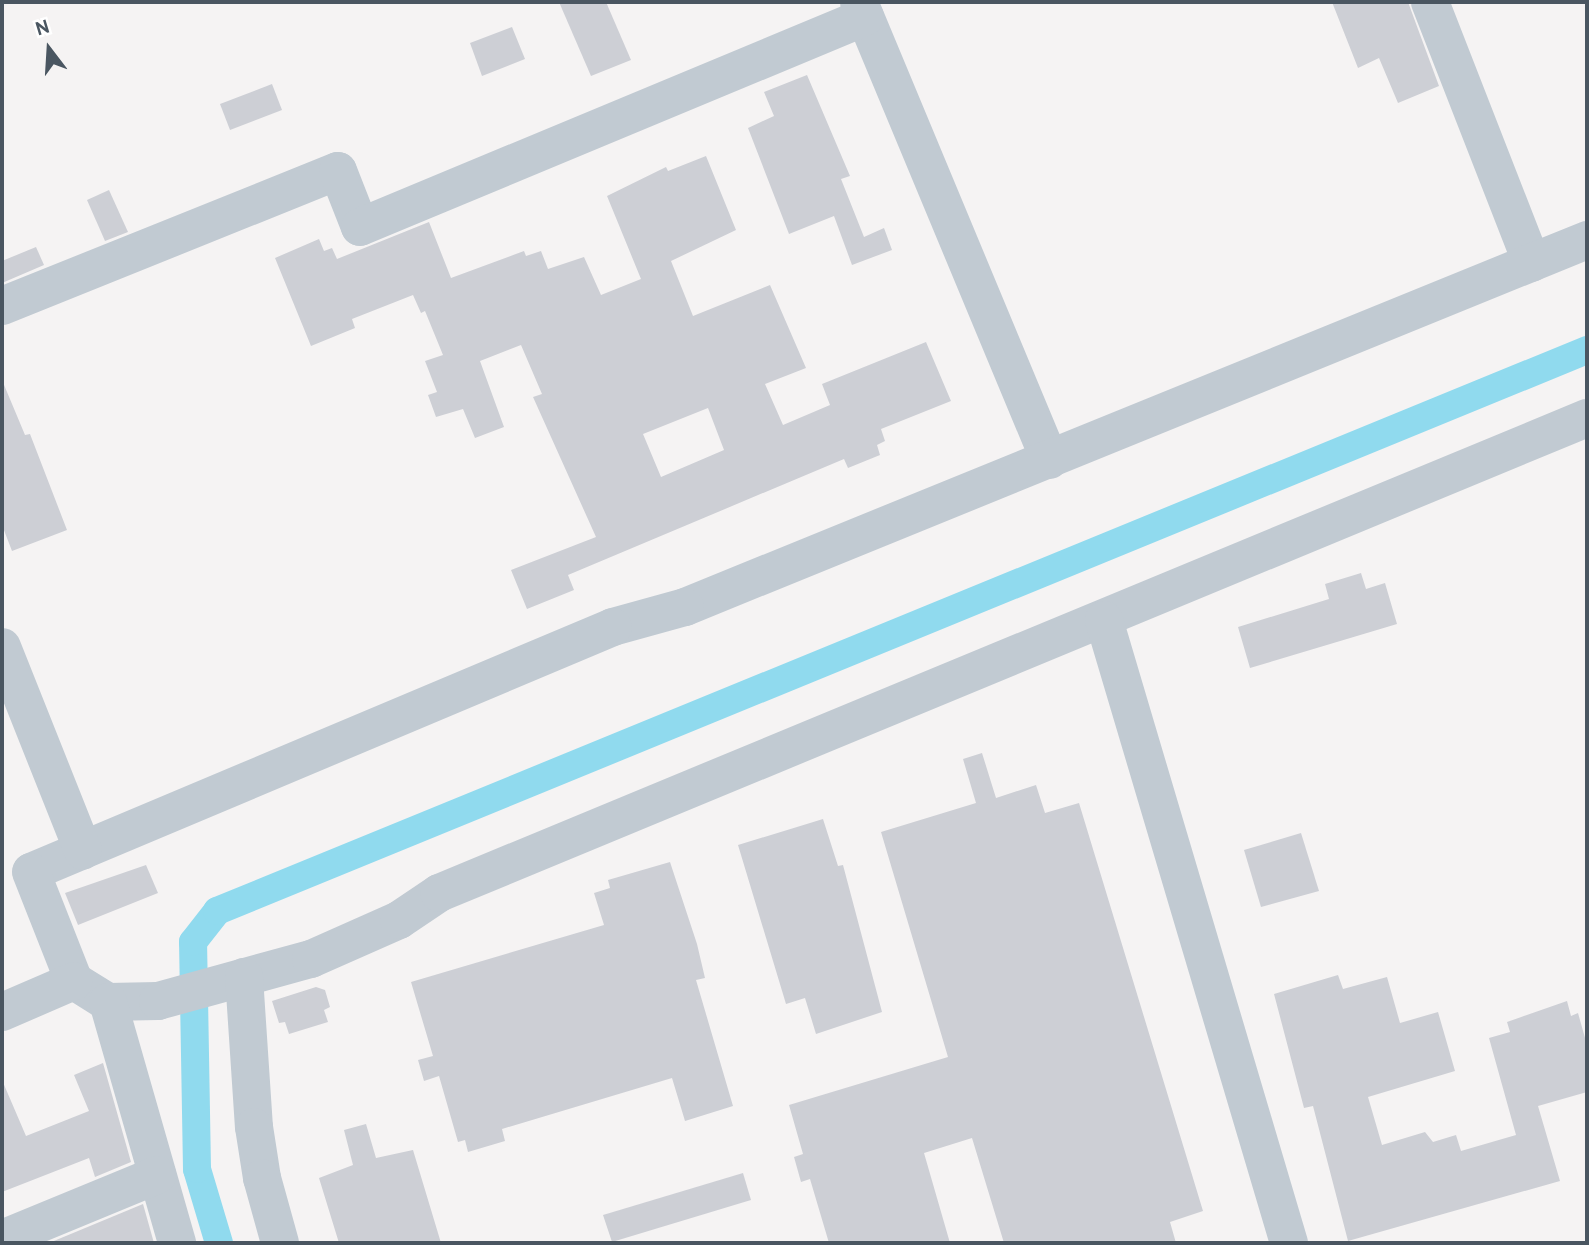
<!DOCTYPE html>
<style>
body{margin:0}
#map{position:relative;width:1589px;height:1245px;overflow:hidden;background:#f5f3f3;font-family:Overpass,sans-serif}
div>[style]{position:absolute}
.canal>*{height:28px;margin:-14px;padding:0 14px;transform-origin:14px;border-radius:14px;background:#90daee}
.building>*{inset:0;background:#cdcfd5}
.minor>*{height:38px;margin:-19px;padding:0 19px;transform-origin:19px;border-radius:19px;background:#c1cad2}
span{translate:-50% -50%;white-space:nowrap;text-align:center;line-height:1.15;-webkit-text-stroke:7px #fff;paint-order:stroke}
.frame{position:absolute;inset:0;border:4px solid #4a5661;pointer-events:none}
.north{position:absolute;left:14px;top:14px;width:70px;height:70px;-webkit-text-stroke:5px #fff;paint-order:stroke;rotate:343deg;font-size:19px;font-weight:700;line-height:28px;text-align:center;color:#4a5661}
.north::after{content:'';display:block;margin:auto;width:24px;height:32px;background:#4a5661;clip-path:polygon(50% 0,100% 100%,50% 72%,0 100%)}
</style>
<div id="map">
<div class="canal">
<i style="left:219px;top:1243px;width:77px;rotate:-106.6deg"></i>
<i style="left:197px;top:1169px;width:227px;rotate:-91deg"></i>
<i style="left:193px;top:942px;width:39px;rotate:-52deg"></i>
<i style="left:217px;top:911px;width:1480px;rotate:-22.27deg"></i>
</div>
<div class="building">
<i style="clip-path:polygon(559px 2px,606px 2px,631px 60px,591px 76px)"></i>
<i style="clip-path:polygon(1332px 2px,1408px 2px,1439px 86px,1398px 103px,1379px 58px,1358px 68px)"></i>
<i style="clip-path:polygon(512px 27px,525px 59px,482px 76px,470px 43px)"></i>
<i style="clip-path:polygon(807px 75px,850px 176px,841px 179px,864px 237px,884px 228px,892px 250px,852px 265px,834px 216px,789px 234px,748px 128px,774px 116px,764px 92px)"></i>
<i style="clip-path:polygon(272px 84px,282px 110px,230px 130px,220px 104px)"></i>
<i style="clip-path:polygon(evenodd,706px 156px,736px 230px,671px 261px,693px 316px,770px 285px,806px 368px,765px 384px,783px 425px,830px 405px,822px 384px,926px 342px,951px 401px,881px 429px,885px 441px,877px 445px,880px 455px,848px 468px,844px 459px,568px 575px,574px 590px,527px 609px,511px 570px,596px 537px,533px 397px,542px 394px,521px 345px,480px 361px,504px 427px,475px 438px,463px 409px,436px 417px,428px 395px,437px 392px,425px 361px,443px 355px,425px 311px,421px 313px,413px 295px,352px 319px,355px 328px,311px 346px,275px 258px,319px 239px,324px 251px,332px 248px,337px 259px,429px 222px,451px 278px,524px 251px,526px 256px,541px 251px,548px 269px,584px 257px,601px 295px,641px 279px,607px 196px,666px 167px,668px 171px,706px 156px,708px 408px,724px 450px,661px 477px,643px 434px,708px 408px)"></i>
<i style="clip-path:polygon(109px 190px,128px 232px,105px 241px,87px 200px)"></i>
<i style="clip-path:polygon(36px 247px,44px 265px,2px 283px,2px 261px)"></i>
<i style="clip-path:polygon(2px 380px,25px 435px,30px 434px,67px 530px,12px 551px,2px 525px)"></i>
<i style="clip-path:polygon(1361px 573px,1366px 589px,1385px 583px,1397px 624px,1250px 668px,1238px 627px,1329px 599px,1325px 584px)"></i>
<i style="clip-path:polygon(982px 753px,996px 798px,1036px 785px,1045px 813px,1079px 803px,1203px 1211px,1170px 1222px,1176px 1243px,1004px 1243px,972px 1138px,924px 1153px,950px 1243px,829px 1243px,810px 1179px,801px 1182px,794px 1157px,803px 1154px,789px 1105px,948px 1057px,881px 832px,976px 803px,963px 759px)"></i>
<i style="clip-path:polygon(823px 819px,838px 866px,843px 865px,882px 1012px,816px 1034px,805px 998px,786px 1004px,738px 845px)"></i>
<i style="clip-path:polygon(1301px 833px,1319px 891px,1261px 907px,1244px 850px)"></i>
<i style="clip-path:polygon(670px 862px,697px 944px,705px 978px,696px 980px,733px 1106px,685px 1121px,672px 1078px,502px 1129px,505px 1141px,468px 1152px,465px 1140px,458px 1142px,439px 1076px,424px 1081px,418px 1060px,433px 1056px,411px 982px,604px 925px,594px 893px,610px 888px,608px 880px)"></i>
<i style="clip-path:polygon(146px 865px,158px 893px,78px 925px,65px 893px)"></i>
<i style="clip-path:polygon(1338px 975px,1343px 989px,1387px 977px,1400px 1023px,1438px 1012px,1455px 1071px,1368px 1097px,1382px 1145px,1425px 1132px,1433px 1142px,1456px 1135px,1461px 1151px,1516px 1135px,1489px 1038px,1510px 1032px,1507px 1022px,1567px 1001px,1571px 1016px,1578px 1013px,1587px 1045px,1587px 1092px,1538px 1106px,1560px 1181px,1348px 1241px,1313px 1106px,1304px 1108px,1274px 994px)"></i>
<i style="clip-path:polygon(316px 987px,325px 990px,330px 1007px,324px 1010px,328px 1022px,289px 1034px,285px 1022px,279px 1023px,272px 1001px)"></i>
<i style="clip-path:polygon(103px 1063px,131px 1162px,95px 1177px,89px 1158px,2px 1192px,2px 1080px,26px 1136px,89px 1111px,74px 1075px)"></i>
<i style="clip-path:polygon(366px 1124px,376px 1158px,413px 1150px,441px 1243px,339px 1243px,319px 1178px,353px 1165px,344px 1130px)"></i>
<i style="clip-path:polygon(743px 1173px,751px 1200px,612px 1242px,603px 1215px)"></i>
<i style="clip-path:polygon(143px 1204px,154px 1243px,49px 1243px)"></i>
</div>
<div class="minor">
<i style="left:859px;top:2px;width:496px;rotate:67.4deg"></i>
<i style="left:1430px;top:2px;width:280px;rotate:68.7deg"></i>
<i style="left:1587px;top:240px;width:974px;rotate:157.86deg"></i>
<i style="left:685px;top:607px;width:75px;rotate:164.5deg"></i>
<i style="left:613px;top:627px;width:631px;rotate:157.17deg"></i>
<i style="left:31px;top:872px;width:117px;rotate:68.5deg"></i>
<i style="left:74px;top:981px;width:40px;rotate:32deg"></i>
<i style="left:108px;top:1002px;width:50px;rotate:-1.1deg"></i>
<i style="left:158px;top:1001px;width:159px;rotate:-15.4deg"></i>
<i style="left:311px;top:959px;width:96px;rotate:-23.9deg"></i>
<i style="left:399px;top:920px;width:48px;rotate:-34deg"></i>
<i style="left:439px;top:893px;width:1242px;rotate:-22.48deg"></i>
<i style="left:2px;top:306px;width:362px;rotate:-21.9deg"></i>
<i style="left:338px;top:171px;width:60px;rotate:68.6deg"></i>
<i style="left:360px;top:227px;width:547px;rotate:-22.58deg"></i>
<i style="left:1104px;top:620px;width:650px;rotate:73.46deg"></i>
<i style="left:2px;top:647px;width:219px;rotate:68.3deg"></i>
<i style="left:244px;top:977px;width:150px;rotate:86.2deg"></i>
<i style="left:254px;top:1127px;width:52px;rotate:81.1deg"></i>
<i style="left:262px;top:1178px;width:67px;rotate:74.5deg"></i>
<i style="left:108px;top:1002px;width:251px;rotate:74deg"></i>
<i style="left:2px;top:1012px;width:78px;rotate:-23.3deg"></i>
<i style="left:2px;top:1239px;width:168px;rotate:-22.4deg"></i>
</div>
<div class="frame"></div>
<div class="north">N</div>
</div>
